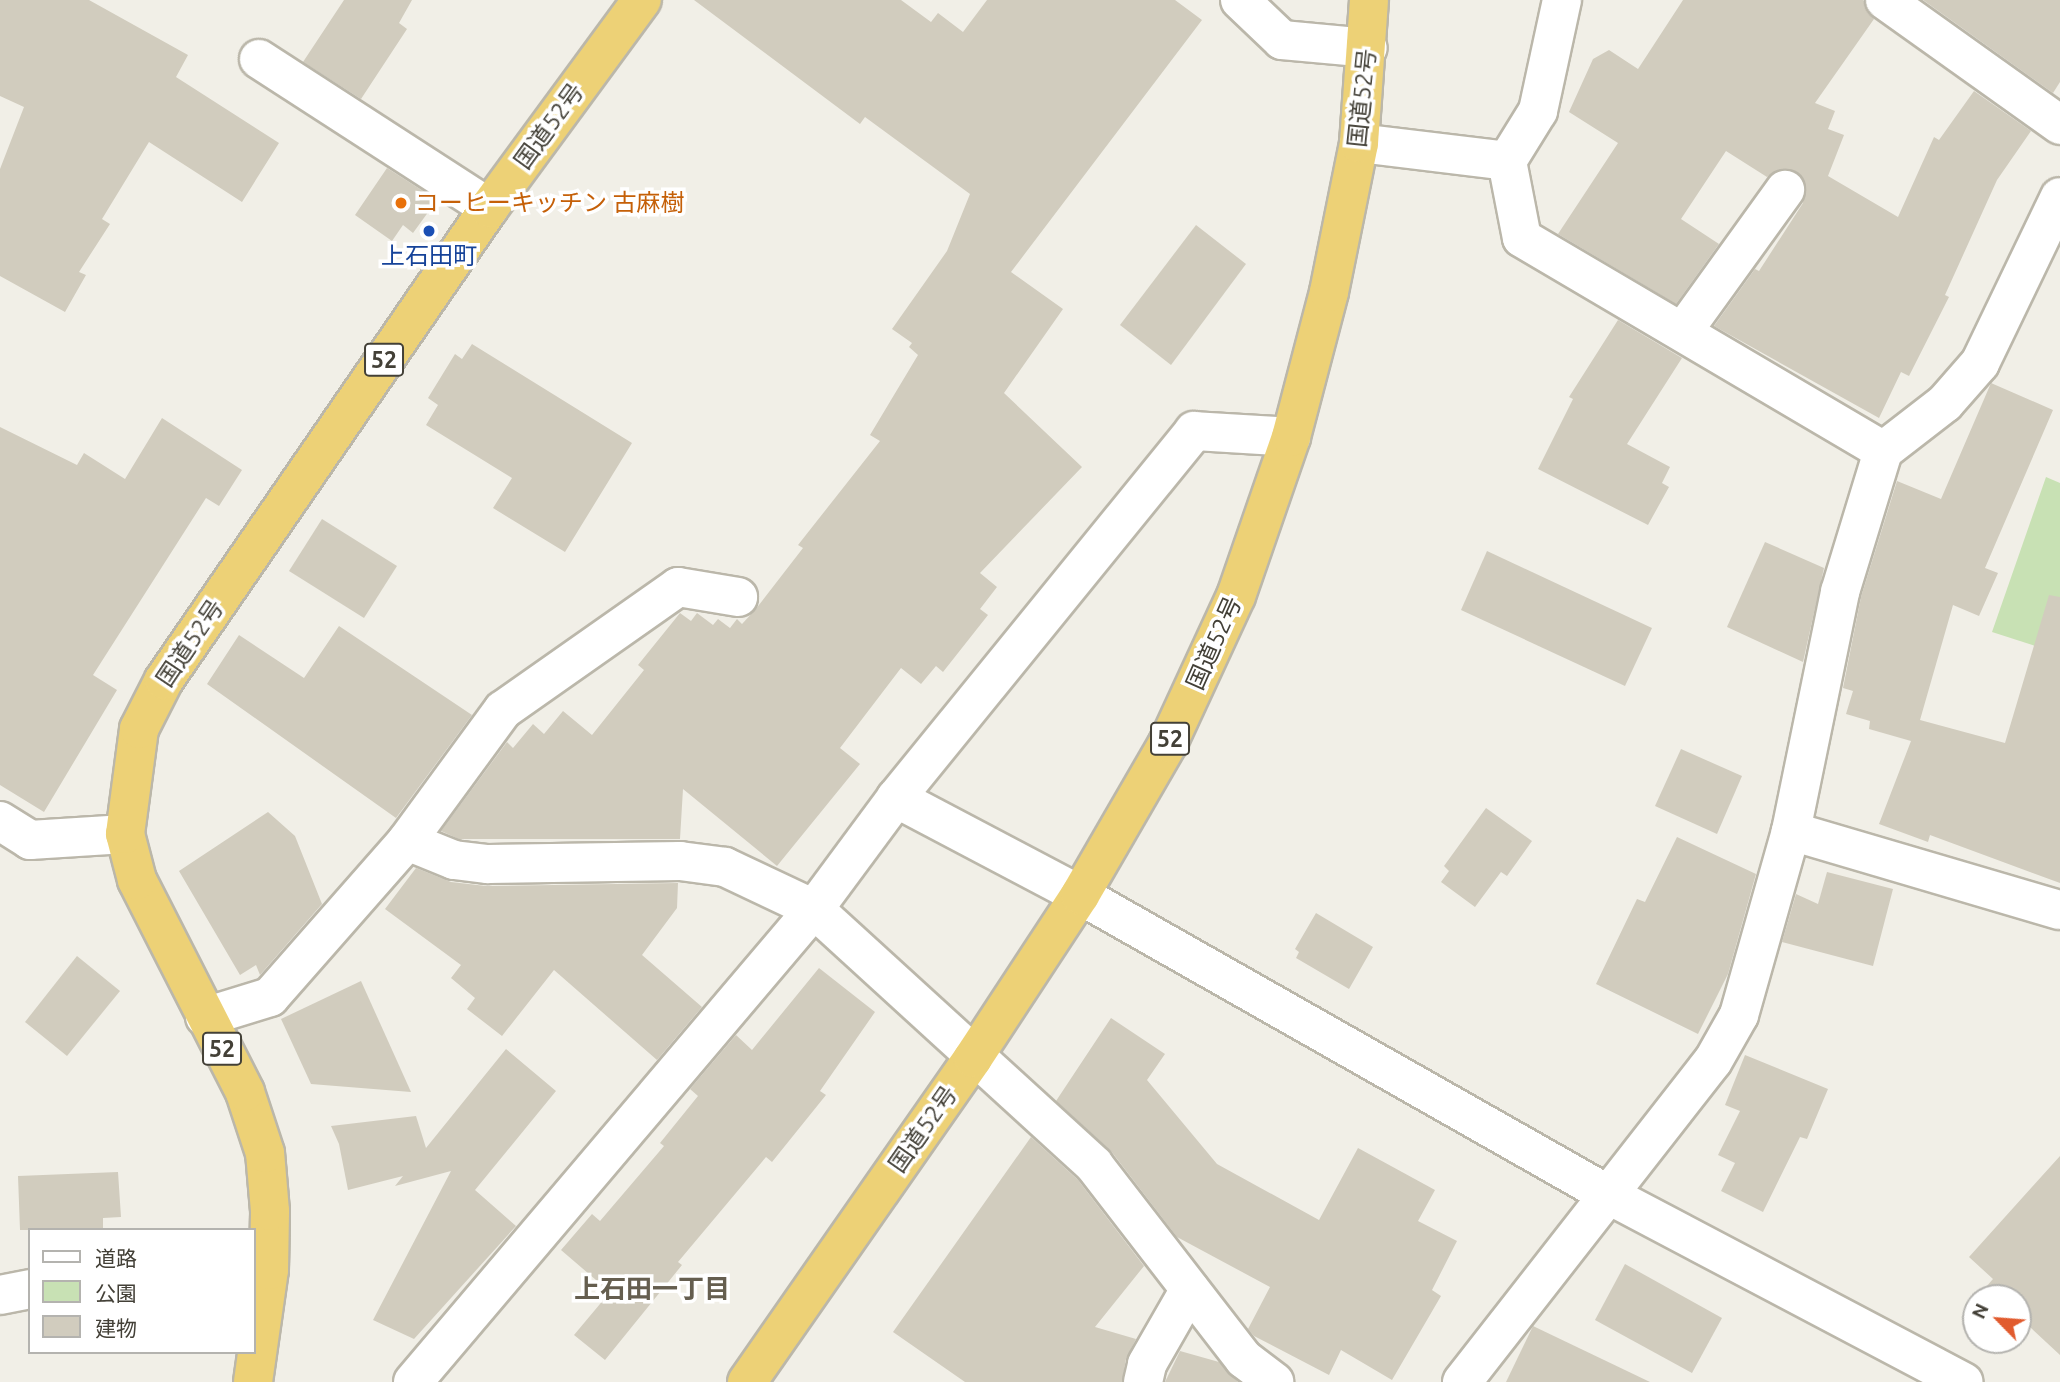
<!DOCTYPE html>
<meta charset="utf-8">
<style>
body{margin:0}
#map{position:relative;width:2060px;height:1382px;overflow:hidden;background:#f1efe7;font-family:Ubuntu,"Noto Sans JP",sans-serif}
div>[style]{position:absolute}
.green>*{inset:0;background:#c8e1b4}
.building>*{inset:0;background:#d1ccbe}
.roads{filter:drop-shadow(2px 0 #bbb7aa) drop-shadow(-2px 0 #bbb7aa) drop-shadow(0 2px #bbb7aa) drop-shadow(0 -2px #bbb7aa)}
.minor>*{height:38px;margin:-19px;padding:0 19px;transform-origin:19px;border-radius:19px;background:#fff}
.highway>*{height:38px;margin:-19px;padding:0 19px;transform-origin:19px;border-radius:19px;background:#edd176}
.dots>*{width:19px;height:19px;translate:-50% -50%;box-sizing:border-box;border:4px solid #fff;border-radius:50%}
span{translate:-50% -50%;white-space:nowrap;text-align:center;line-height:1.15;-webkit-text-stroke:7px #fff;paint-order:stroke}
.shield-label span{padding:2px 5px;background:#fff;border:2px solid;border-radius:5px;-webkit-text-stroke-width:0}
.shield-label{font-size:23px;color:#434037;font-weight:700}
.street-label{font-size:24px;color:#434037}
.food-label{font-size:24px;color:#c56008}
.left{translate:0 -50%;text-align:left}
.transit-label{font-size:24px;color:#164399}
.neighbourhood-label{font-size:26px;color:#655e4f;font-weight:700}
.legend{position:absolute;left:28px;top:1228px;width:228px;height:126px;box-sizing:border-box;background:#fff;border:2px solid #b4b3af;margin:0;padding:9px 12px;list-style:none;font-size:21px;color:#434037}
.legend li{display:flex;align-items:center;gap:14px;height:35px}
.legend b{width:35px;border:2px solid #b4b3af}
.north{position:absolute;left:1962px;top:1284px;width:70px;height:70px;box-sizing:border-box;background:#fff;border:2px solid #b4b3af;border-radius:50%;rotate:295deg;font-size:19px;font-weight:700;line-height:28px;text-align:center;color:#434037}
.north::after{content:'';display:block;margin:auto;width:24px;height:32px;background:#e15b2e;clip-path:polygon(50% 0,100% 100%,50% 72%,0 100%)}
</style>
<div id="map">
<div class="green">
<i style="clip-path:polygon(2046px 477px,2060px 483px,2060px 654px,1992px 632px)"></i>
</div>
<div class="building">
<i style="clip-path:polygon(0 0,89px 0,188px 55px,176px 77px,279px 143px,242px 202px,149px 142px,102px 219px,110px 224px,79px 272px,86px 275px,65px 312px,0 276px,0 169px,24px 107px,0 96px)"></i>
<i style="clip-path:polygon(344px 0,412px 0,399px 23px,407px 29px,361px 99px,303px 62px)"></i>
<i style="clip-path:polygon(694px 0,901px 0,931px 22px,938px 13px,963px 32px,987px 0,1175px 0,1202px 20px,1011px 272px,1063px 309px,1004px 393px,1082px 467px,980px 573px,997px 587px,980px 609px,988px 615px,943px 672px,936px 666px,921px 684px,901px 668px,840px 748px,860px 764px,777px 866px,683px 789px,680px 839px,459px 839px,441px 831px,507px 742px,513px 748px,533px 724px,544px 734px,563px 711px,592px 735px,644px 670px,638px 665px,680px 613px,691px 621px,697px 613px,713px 625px,718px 619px,730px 628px,737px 619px,742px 624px,755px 610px,803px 548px,798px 545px,880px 441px,870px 435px,918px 355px,909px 347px,912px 343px,892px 329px,947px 251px,970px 194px,865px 117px,860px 124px)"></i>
<i style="clip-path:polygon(1683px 0,1863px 0,1874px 19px,1815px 103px,1835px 111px,1828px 129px,1844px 135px,1828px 176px,1898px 217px,1934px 137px,1939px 140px,1974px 91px,2031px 131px,1997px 180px,1945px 295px,1949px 297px,1909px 376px,1901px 372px,1879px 418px,1714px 326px,1755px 269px,1759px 271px,1803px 203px,1805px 182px,1797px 172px,1777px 170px,1767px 177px,1726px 151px,1681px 219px,1719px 244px,1676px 304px,1558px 234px,1618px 143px,1569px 112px,1593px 59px,1609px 50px,1638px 69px)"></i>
<i style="clip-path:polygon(1923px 0,2060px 0,2060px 82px,2053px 93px)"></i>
<i style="clip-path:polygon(387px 168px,437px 200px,413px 233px,403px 225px,392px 241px,355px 215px)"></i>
<i style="clip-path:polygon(1196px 225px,1246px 264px,1171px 365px,1120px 325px)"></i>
<i style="clip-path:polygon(1618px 320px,1682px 358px,1627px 444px,1670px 467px,1662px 483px,1669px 487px,1648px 525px,1538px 469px,1573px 399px,1569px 397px)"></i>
<i style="clip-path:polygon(472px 344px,632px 443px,565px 552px,493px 508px,512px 478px,426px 425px,438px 405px,428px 398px,455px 354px,462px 359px)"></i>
<i style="clip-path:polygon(1991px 383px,2053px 410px,1985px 568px,1998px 573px,1979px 616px,1953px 605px,1920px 720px,2005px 743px,2049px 595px,2060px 597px,2060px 883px,1930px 835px,1928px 842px,1879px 824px,1911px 741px,1869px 729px,1870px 721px,1846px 714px,1853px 691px,1843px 688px,1861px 597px,1897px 481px,1941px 499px)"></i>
<i style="clip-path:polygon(162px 418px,242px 470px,219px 506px,206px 498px,93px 675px,117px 690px,44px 812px,0 785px,0 427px,77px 465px,84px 453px,125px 479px)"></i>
<i style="clip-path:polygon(322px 519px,397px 566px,364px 618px,289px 571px)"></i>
<i style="clip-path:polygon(1765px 542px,1824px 568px,1803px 662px,1727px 627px)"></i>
<i style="clip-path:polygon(1487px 551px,1652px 628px,1625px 686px,1461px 610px)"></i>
<i style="clip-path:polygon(339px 626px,472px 715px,396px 818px,207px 684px,239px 635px,304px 678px)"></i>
<i style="clip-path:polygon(1681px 749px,1742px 776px,1717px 834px,1655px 806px)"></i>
<i style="clip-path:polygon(1486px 808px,1532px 841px,1507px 876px,1501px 872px,1475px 907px,1441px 882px,1449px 871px,1444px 866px)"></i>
<i style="clip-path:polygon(268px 812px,295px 836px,322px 904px,260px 975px,256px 965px,240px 975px,179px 871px)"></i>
<i style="clip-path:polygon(1677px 837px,1756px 874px,1728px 974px,1698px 1034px,1596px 984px,1637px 899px,1645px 902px)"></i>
<i style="clip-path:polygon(416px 868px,451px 882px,486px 886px,678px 883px,677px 908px,642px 955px,702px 1007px,657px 1060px,554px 970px,502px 1036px,467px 1009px,475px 998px,451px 978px,461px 965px,385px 909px)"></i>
<i style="clip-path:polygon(1827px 872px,1893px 889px,1873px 966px,1782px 942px,1796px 894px,1818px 904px)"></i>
<i style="clip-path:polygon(1316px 913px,1373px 947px,1349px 989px,1296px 958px,1299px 952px,1295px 949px)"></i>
<i style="clip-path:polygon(77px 956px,120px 991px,67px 1056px,25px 1022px)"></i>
<i style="clip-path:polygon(819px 968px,875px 1012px,820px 1091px,826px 1095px,772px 1162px,766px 1157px,678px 1262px,682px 1265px,605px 1360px,574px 1335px,610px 1292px,561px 1250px,592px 1214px,600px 1221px,664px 1146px,660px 1143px,698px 1096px,690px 1089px,736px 1035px,752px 1050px)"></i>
<i style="clip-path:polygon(361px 981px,411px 1092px,311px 1084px,281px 1019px)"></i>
<i style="clip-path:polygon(1111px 1018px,1165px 1054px,1147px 1080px,1217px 1164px,1319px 1220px,1358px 1148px,1435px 1190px,1418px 1221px,1457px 1241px,1432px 1290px,1441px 1296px,1392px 1380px,1341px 1350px,1329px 1375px,1254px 1336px,1248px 1329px,1270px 1287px,1177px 1237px,1111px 1151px,1056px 1101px)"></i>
<i style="clip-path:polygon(506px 1049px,556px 1091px,475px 1190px,516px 1226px,414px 1339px,373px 1320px,451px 1171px,395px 1186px,403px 1176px,348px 1190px,339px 1144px,331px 1126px,416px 1116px,426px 1148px)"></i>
<i style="clip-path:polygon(1745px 1055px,1828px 1089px,1807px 1139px,1800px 1137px,1763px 1212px,1721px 1191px,1735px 1163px,1718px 1155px,1740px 1111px,1725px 1105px)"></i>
<i style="clip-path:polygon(1031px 1137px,1078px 1180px,1144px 1266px,1095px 1327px,1136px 1339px,1126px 1359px,1122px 1382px,965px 1382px,893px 1332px)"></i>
<i style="clip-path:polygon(2060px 1156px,2060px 1355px,2018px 1316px,2018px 1298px,1998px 1298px,1986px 1287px,1993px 1279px,1969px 1257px)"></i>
<i style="clip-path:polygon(118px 1172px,121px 1217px,103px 1218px,103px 1230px,20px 1230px,18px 1176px)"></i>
<i style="clip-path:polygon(1625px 1264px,1722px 1318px,1692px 1373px,1595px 1320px)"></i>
<i style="clip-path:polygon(1533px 1326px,1650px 1382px,1506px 1382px)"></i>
<i style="clip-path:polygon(1180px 1351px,1219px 1362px,1238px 1382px,1165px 1382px)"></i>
</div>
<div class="roads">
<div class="minor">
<i style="left:1240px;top:0;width:58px;rotate:43.6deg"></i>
<i style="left:1282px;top:40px;width:86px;rotate:5.3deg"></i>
<i style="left:1885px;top:0;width:215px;rotate:35.5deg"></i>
<i style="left:259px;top:59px;width:274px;rotate:32.9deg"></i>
<i style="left:1359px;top:143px;width:149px;rotate:6.9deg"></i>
<i style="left:1507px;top:161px;width:59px;rotate:-58.2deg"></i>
<i style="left:1538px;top:111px;width:114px;rotate:-77.8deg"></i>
<i style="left:1507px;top:161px;width:78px;rotate:79deg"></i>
<i style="left:1522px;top:238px;width:419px;rotate:30.5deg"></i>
<i style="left:1684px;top:330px;width:173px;rotate:-54.2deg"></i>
<i style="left:896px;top:798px;width:208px;rotate:27.8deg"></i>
<i style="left:1080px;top:895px;width:606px;rotate:29.57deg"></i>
<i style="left:1607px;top:1194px;width:403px;rotate:27.8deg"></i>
<i style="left:0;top:821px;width:36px;rotate:32deg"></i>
<i style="left:30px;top:840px;width:95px;rotate:-3.6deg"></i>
<i style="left:1791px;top:831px;width:280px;rotate:16.4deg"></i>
<i style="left:407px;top:841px;width:51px;rotate:22deg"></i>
<i style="left:454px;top:860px;width:34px;rotate:7deg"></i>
<i style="left:488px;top:864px;width:192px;rotate:-0.9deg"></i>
<i style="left:680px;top:861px;width:45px;rotate:7.6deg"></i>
<i style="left:725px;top:867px;width:98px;rotate:25.3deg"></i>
<i style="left:814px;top:909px;width:379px;rotate:42.4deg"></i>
<i style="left:1094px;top:1165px;width:245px;rotate:52.3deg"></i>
<i style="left:1244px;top:1359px;width:38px;rotate:37deg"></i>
<i style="left:205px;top:1017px;width:68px;rotate:-17.1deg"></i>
<i style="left:270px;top:997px;width:208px;rotate:-48.7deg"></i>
<i style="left:407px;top:841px;width:162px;rotate:-53.8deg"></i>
<i style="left:503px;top:710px;width:214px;rotate:-35.1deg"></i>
<i style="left:678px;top:587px;width:61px;rotate:9.5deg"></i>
<i style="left:0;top:1295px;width:31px;rotate:-11deg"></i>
<i style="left:413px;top:1382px;width:620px;rotate:-49.71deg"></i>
<i style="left:814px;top:909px;width:138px;rotate:-53.5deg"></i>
<i style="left:896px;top:798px;width:473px;rotate:-50.9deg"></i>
<i style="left:1194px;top:431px;width:97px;rotate:3.5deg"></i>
<i style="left:1143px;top:1382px;width:18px;rotate:-77deg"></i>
<i style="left:1147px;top:1364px;width:86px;rotate:-60.2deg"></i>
<i style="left:1462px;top:1382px;width:407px;rotate:-52deg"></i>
<i style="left:1713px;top:1061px;width:53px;rotate:-60.5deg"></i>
<i style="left:1739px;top:1015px;width:191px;rotate:-74.2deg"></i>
<i style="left:1791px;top:831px;width:244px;rotate:-78.4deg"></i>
<i style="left:1840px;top:592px;width:147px;rotate:-73deg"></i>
<i style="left:1883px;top:451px;width:78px;rotate:-37.7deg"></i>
<i style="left:1945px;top:403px;width:53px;rotate:-48.8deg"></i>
<i style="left:1980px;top:363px;width:184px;rotate:-64.3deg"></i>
</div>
<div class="highway">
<i style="left:253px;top:1382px;width:113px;rotate:-81.9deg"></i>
<i style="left:269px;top:1270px;width:59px;rotate:-89deg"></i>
<i style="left:270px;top:1211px;width:58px;rotate:-94.9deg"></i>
<i style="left:265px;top:1153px;width:64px;rotate:-108.2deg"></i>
<i style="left:245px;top:1092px;width:238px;rotate:-117deg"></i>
<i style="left:137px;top:880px;width:48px;rotate:-104.6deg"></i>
<i style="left:125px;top:834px;width:106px;rotate:-82.4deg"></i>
<i style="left:139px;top:729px;width:55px;rotate:-63deg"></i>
<i style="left:164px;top:680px;width:573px;rotate:-55.45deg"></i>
<i style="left:489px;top:208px;width:258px;rotate:-53.7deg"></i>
<i style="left:747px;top:1382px;width:395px;rotate:-55.1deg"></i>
<i style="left:973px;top:1058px;width:195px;rotate:-56.7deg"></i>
<i style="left:1080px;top:895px;width:176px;rotate:-59.9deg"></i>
<i style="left:1168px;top:743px;width:162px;rotate:-65.2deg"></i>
<i style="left:1236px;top:596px;width:168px;rotate:-70.9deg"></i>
<i style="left:1291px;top:437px;width:150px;rotate:-75.3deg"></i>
<i style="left:1329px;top:292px;width:152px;rotate:-78.6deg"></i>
<i style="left:1359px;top:143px;width:143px;rotate:-86deg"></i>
</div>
</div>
<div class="dots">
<i style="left:401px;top:203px;background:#e8710a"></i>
<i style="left:429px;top:231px;background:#1a4fb4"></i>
</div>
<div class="shield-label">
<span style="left:384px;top:360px">52</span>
<span style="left:1170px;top:739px">52</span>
<span style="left:222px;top:1049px">52</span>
</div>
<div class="street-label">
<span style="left:1362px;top:98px;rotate:-84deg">国道52号</span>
<span style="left:549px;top:126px;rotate:-54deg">国道52号</span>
<span style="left:190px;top:643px;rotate:-56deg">国道52号</span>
<span style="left:1214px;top:643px;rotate:-66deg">国道52号</span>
<span style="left:923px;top:1129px;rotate:-55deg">国道52号</span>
</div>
<div class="food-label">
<span class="left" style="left:415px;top:203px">コーヒーキッチン 古麻樹</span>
</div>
<div class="transit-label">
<span style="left:429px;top:256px">上石田町</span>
</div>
<div class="neighbourhood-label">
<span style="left:652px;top:1289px">上石田一丁目</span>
</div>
<ul class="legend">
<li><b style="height:9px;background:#fff"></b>道路</li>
<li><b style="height:19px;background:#c8e1b4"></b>公園</li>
<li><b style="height:19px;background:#d1ccbe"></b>建物</li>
</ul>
<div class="north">N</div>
</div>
